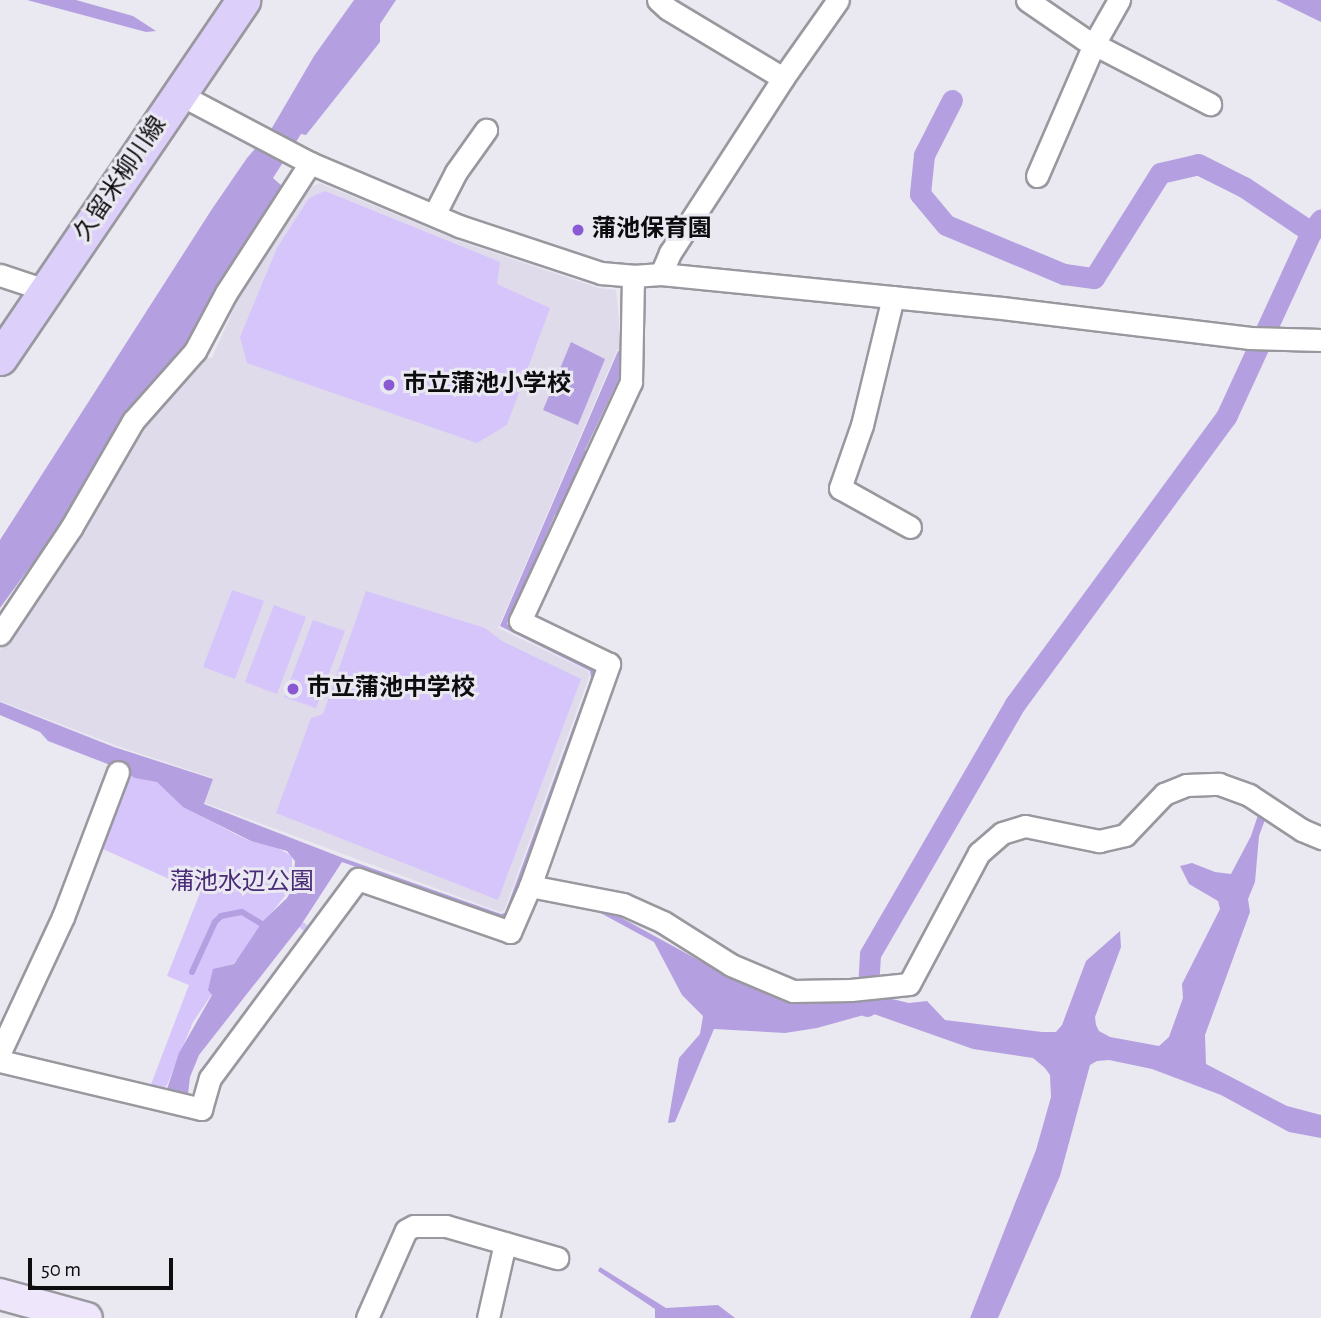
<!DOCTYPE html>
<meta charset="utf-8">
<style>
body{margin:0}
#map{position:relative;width:1321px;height:1318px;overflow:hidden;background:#eae8f0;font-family:"Alegreya Sans","Noto Sans JP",sans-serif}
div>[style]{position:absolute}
.built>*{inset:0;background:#dfdbea}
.green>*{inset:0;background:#d5c5fb}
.water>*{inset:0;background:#b4a0e1}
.stream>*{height:6px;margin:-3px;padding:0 3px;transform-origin:3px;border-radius:3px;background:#b4a0e1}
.canal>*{height:21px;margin:-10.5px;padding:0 10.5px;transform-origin:10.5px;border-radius:10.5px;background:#b4a0e1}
.roads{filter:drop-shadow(2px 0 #9a989f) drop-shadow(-2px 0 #9a989f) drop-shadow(0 2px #9a989f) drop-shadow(0 -2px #9a989f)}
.minor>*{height:21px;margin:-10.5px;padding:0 10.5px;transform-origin:10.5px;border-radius:10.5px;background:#fff}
.secondary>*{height:30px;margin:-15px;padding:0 15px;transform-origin:15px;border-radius:15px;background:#eee7fc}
.primary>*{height:33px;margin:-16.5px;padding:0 16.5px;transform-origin:16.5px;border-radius:16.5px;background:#dcd0fa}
.dots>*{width:19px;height:19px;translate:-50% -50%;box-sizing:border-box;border:4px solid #eae8f0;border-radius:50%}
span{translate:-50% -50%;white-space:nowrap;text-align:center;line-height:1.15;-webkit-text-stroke:6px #eae8f0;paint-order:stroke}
.street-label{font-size:24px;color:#0d0c0e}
.poi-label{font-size:24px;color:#0d0c0e;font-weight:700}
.left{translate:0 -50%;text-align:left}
.park-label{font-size:24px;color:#492b77}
.scale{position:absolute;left:28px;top:1258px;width:145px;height:32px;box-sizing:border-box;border:4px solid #0d0c0e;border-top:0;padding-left:9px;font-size:21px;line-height:24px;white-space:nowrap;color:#0d0c0e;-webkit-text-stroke:5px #eae8f0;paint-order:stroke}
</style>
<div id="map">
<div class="built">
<i style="clip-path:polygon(320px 183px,459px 241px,599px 288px,616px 290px,622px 351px,617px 350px,498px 628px,588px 671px,589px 677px,504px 911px,500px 912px,205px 803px,213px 778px,120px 747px,0 701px,0 650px,75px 541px,152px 411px,202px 357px,212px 358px,250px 272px,303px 191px)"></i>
</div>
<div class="green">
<i style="clip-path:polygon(325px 191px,500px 262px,497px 284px,550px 308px,507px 425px,477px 443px,247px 363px,240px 337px,277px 248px,309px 198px)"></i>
<i style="clip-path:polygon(232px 590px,264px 601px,235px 679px,203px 667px)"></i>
<i style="clip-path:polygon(366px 591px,485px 628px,502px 641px,581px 679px,498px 900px,276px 813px,311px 718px,323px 714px)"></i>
<i style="clip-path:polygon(274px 605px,306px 617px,277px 694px,245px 682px)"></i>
<i style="clip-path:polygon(313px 620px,345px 631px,316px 708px,284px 697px)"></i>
<i style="clip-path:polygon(124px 769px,159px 782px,183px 806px,235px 834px,250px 841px,272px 845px,292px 856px,292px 887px,268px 917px,273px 921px,290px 911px,309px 927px,306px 933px,291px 920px,274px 928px,264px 920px,244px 952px,233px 964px,219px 968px,212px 994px,193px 1022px,167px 1085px,161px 1090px,150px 1087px,189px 985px,167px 976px,200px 893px,92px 844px)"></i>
</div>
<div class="water">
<i style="clip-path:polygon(27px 0,76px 0,133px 16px,156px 31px,146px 32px)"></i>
<i style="clip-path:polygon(354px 0,396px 0,380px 24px,380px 42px,306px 135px,301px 134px,273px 178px,282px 186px,223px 278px,198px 330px,132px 405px,64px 520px,0 608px,0 540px,212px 209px,247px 158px,269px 133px,314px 56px)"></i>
<i style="clip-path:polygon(1276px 0,1321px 0,1321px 22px)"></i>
<i style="clip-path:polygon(571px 342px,605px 359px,578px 425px,543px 410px)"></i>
<i style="clip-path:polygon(618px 351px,622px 352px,622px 372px,585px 450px,588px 458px,564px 513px,555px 515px,507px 624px,597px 669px,510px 915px,499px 918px,342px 862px,301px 925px,199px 1055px,190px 1077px,188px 1094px,167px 1089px,179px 1053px,212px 995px,208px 990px,213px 969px,234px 964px,263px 921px,287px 898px,293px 887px,295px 861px,287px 851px,251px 841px,183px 807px,157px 782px,135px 778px,118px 768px,48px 741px,40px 732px,0 715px,0 702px,114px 747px,213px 779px,204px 804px,343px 858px,501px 914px,505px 913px,591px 678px,590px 671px,500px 626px)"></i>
<i style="clip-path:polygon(1259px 812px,1266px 817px,1259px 836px,1255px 882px,1248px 899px,1250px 912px,1205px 1035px,1206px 1064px,1287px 1106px,1321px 1115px,1321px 1138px,1289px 1132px,1221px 1095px,1152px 1069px,1109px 1060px,1097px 1061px,1090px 1065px,1060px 1176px,998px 1318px,970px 1318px,1036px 1150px,1051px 1097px,1050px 1075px,1045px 1068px,1033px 1058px,973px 1049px,871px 1013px,817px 1028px,785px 1033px,714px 1029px,675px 1122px,668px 1123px,679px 1058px,700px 1034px,703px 1016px,682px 995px,654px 942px,595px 910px,618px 916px,702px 962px,788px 1001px,888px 998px,909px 1003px,927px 1001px,945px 1020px,1042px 1032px,1056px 1032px,1062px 1025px,1086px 961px,1120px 931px,1121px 947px,1095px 1017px,1096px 1025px,1099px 1031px,1110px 1037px,1159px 1046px,1169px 1037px,1183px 998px,1182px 984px,1220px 909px,1218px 901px,1189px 884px,1180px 866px,1192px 863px,1215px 872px,1231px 874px,1251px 836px)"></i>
<i style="clip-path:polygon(600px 1267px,666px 1308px,718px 1305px,735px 1318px,655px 1318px,655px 1309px,598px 1271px)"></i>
</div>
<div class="stream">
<i style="left:192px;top:972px;width:55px;rotate:-65.3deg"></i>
<i style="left:215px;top:922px;width:8px;rotate:-45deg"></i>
<i style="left:221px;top:916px;width:21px;rotate:-11deg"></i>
<i style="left:242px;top:912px;width:31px;rotate:31deg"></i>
</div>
<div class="canal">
<i style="left:952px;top:100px;width:62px;rotate:117deg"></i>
<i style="left:924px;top:155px;width:39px;rotate:96deg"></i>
<i style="left:920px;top:194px;width:40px;rotate:50deg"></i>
<i style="left:946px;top:225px;width:128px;rotate:22.6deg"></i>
<i style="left:1064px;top:274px;width:30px;rotate:8deg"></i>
<i style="left:1094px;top:278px;width:124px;rotate:-57.8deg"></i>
<i style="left:1160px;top:173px;width:39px;rotate:-13deg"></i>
<i style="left:1198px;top:164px;width:51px;rotate:26.6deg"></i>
<i style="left:1244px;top:187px;width:81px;rotate:33.9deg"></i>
<i style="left:867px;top:1006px;width:52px;rotate:-86.7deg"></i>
<i style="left:870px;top:954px;width:289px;rotate:-59.9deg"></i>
<i style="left:1015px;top:704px;width:356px;rotate:-53.7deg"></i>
<i style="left:1226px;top:417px;width:204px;rotate:-65.3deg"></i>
<i style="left:1311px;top:232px;width:16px;rotate:-52deg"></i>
</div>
<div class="roads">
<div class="minor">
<i style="left:658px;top:0;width:13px;rotate:42deg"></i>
<i style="left:668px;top:9px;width:134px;rotate:31deg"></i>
<i style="left:1027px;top:0;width:69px;rotate:34.4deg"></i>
<i style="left:1084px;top:39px;width:142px;rotate:27.3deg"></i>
<i style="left:310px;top:163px;width:162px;rotate:22.9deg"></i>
<i style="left:459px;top:226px;width:150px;rotate:18.3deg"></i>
<i style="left:601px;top:273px;width:32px;rotate:5deg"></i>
<i style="left:633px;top:276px;width:28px;rotate:-4deg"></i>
<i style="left:661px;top:274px;width:343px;rotate:5.7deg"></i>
<i style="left:1002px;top:308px;width:250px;rotate:6.9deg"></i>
<i style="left:1250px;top:338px;width:71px;rotate:1.6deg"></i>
<i style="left:1037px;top:176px;width:144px;rotate:-66.6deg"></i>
<i style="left:1094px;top:44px;width:51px;rotate:-60.4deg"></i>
<i style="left:434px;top:215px;width:48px;rotate:-62.9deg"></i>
<i style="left:456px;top:172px;width:52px;rotate:-54.5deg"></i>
<i style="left:661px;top:274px;width:23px;rotate:-67deg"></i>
<i style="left:670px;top:253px;width:208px;rotate:-57.1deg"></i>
<i style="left:783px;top:78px;width:95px;rotate:-54.8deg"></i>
<i style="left:0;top:275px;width:47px;rotate:18.4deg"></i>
<i style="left:893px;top:297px;width:132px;rotate:103.6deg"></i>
<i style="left:862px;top:425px;width:67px;rotate:109.2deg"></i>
<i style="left:840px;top:488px;width:80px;rotate:29.1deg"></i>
<i style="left:0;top:634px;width:128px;rotate:-56.2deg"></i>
<i style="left:71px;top:528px;width:124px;rotate:-59.9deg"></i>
<i style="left:133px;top:421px;width:94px;rotate:-48.5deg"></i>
<i style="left:195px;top:351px;width:66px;rotate:-61.9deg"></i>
<i style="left:226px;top:293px;width:155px;rotate:-57.1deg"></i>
<i style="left:310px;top:163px;width:148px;rotate:-152.2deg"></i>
<i style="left:530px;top:886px;width:95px;rotate:11deg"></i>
<i style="left:623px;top:904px;width:44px;rotate:24.2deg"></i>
<i style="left:663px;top:922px;width:80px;rotate:32.3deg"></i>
<i style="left:731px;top:965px;width:67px;rotate:22.8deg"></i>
<i style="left:793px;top:991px;width:58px;rotate:-1deg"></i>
<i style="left:851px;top:990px;width:58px;rotate:-5.9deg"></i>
<i style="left:909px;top:984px;width:149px;rotate:-61.9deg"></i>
<i style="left:979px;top:853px;width:30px;rotate:-41deg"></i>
<i style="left:1002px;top:833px;width:24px;rotate:-17deg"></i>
<i style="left:1025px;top:826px;width:76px;rotate:11.5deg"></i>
<i style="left:1099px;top:841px;width:27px;rotate:-13deg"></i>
<i style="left:1125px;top:835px;width:57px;rotate:-46.4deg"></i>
<i style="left:1164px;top:794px;width:24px;rotate:-22deg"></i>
<i style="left:1186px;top:785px;width:33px;rotate:-2deg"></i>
<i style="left:1219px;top:784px;width:32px;rotate:20deg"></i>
<i style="left:1249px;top:795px;width:64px;rotate:33.4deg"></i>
<i style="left:1302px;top:830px;width:21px;rotate:23deg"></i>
<i style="left:0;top:1052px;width:149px;rotate:-65deg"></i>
<i style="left:63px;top:917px;width:155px;rotate:-69.2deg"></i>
<i style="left:0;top:1061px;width:207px;rotate:13.4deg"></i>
<i style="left:201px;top:1109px;width:32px;rotate:-74deg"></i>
<i style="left:210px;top:1078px;width:248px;rotate:-53.4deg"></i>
<i style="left:358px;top:879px;width:161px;rotate:19.2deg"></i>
<i style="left:510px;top:932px;width:50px;rotate:-66.5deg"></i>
<i style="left:530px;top:886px;width:236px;rotate:-70.4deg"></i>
<i style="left:609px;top:664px;width:99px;rotate:-154.2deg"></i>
<i style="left:520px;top:621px;width:264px;rotate:-65.1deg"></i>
<i style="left:631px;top:382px;width:106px;rotate:-88.9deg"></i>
<i style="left:367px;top:1318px;width:96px;rotate:-66.1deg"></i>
<i style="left:406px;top:1230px;width:9px;rotate:-27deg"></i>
<i style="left:414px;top:1226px;width:32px"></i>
<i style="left:446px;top:1226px;width:116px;rotate:16.1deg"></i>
<i style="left:488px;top:1318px;width:77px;rotate:-77.2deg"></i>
</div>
<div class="secondary">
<i style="left:0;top:1294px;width:90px;rotate:15.4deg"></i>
</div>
<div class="primary">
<i style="left:0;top:358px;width:433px;rotate:-55.8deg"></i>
</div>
</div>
<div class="dots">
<i style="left:578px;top:230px;background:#895ad3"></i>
<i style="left:389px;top:385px;background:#895ad3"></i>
<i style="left:293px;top:689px;background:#895ad3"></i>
</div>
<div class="street-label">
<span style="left:121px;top:179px;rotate:-56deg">久留米柳川線</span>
</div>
<div class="poi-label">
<span class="left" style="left:592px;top:230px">蒲池保育園</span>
<span class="left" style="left:403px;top:385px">市立蒲池小学校</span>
<span class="left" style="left:307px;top:689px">市立蒲池中学校</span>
</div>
<div class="park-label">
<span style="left:242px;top:883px">蒲池水辺公園</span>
</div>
<div class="scale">50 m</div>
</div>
